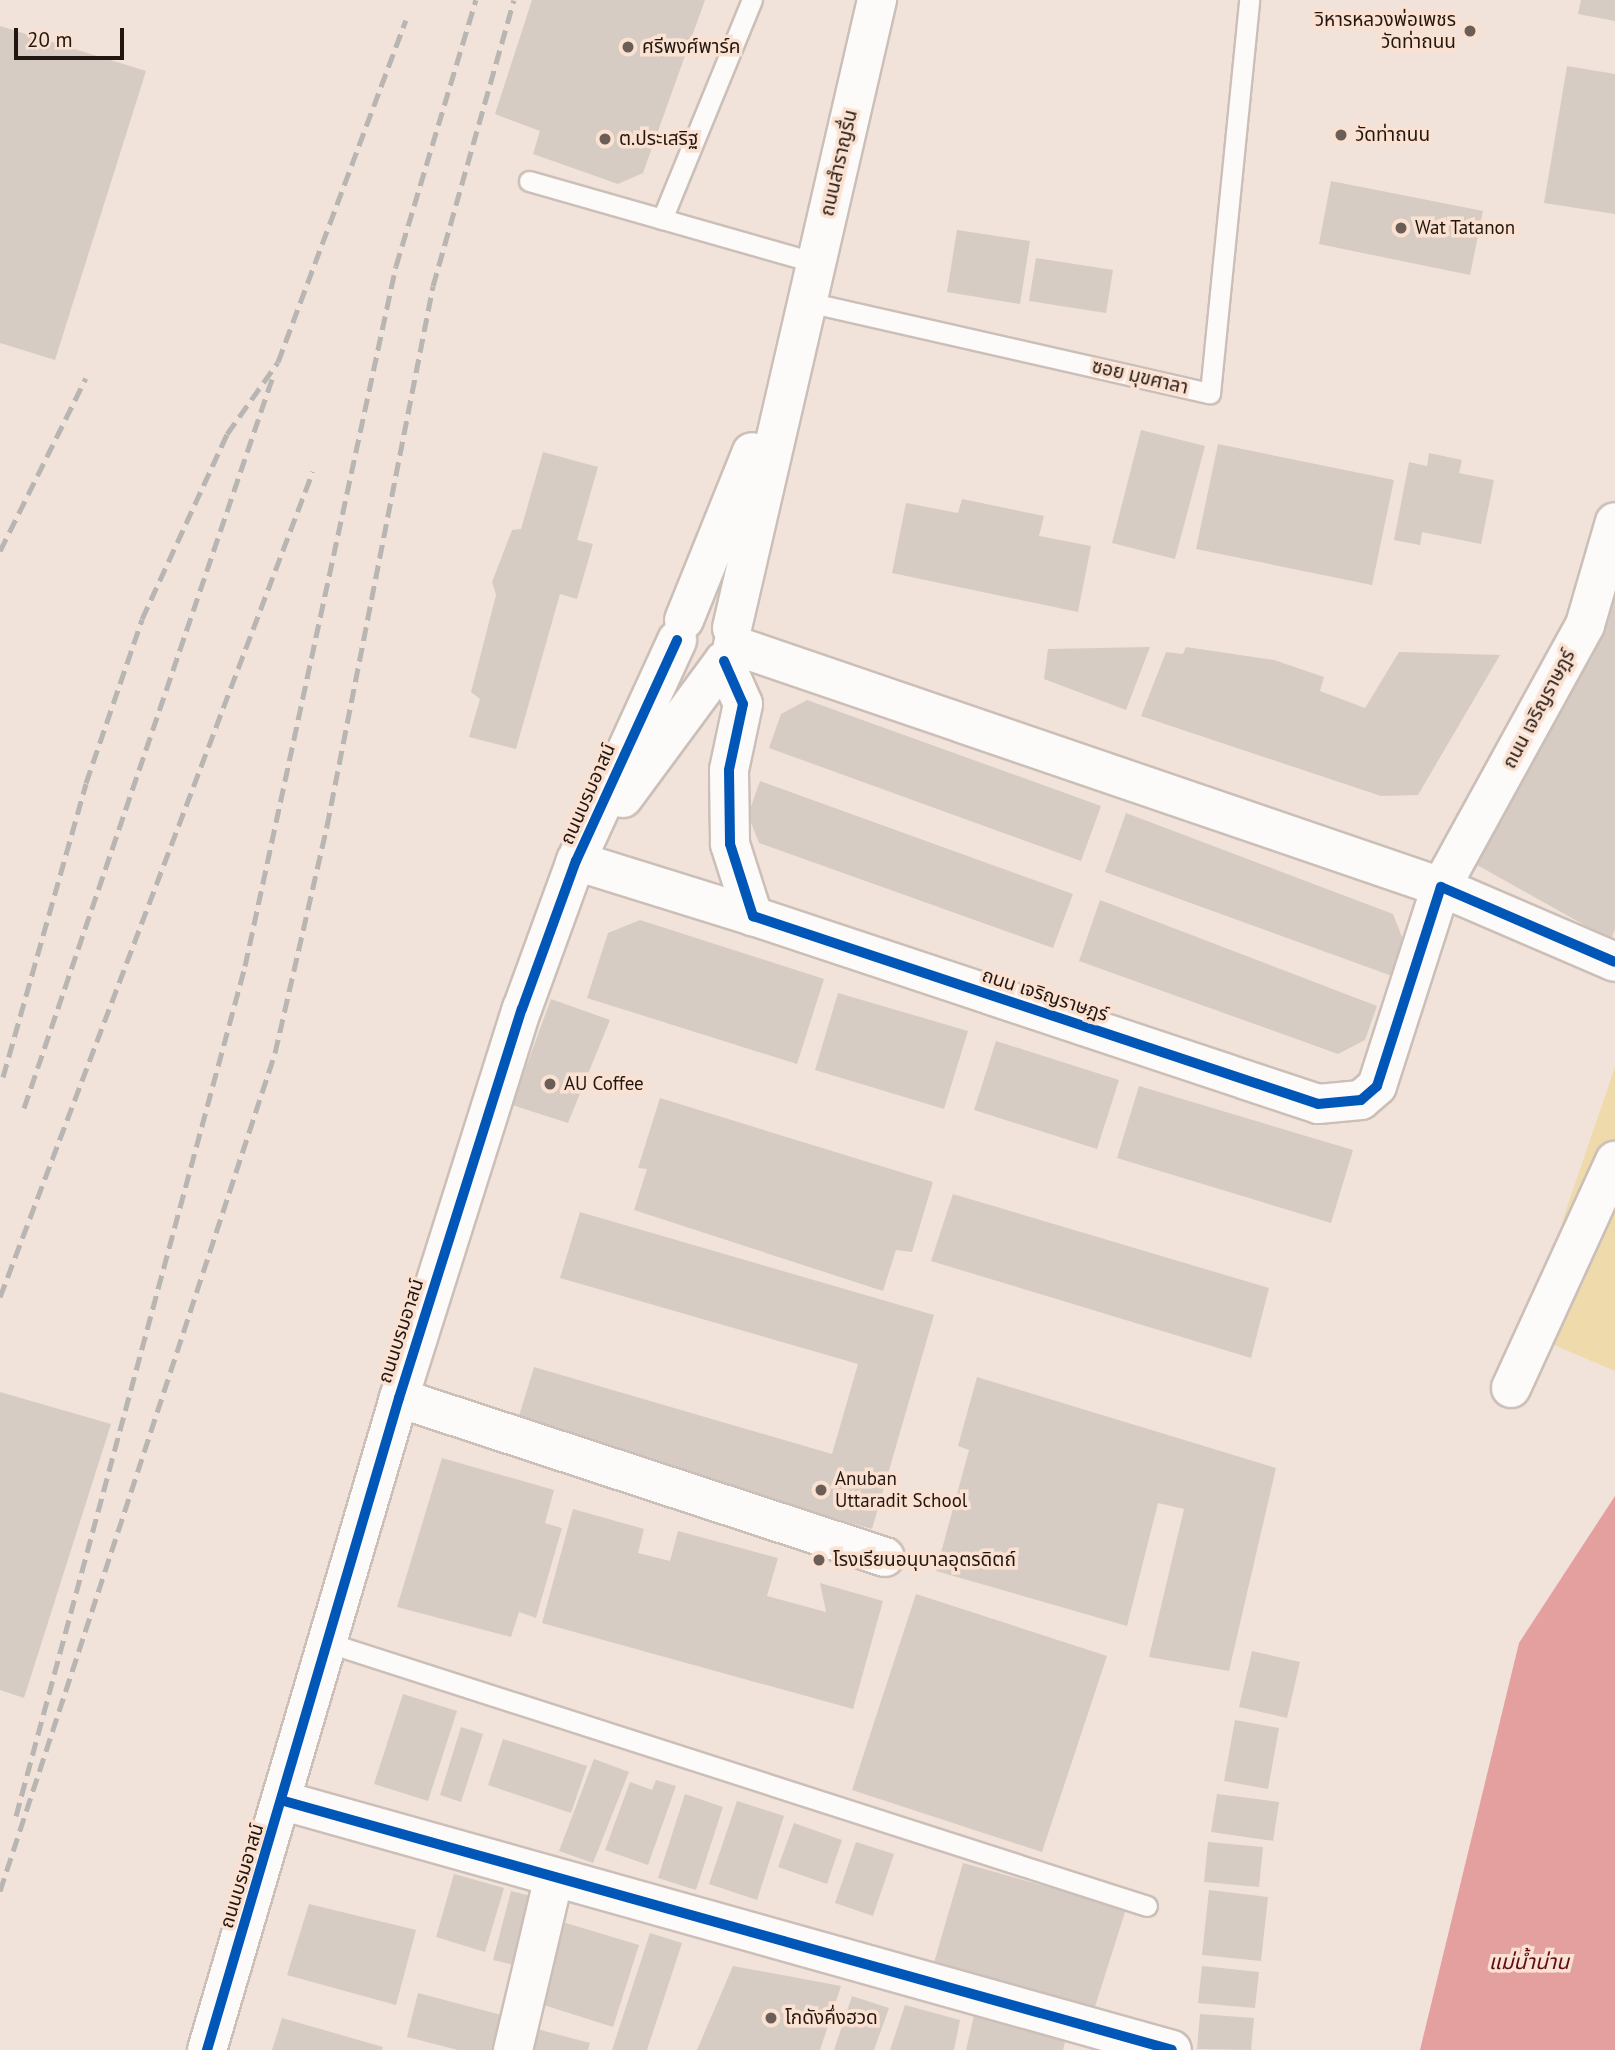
<!DOCTYPE html>
<meta charset="utf-8">
<style>
body{margin:0}
#map{position:relative;width:1615px;height:2050px;overflow:hidden;background:#f1e3da;font-family:"PT Sans","Noto Sans Thai",sans-serif}
div>[style]{position:absolute}
.green>*{inset:0;background:#efdaab}
.water>*{inset:0;background:#e4a09f}
.building>*{inset:0;background:#d6ccc3}
.roads{filter:drop-shadow(2px 0 #cbbfb8) drop-shadow(-2px 0 #cbbfb8) drop-shadow(0 2px #cbbfb8) drop-shadow(0 -2px #cbbfb8)}
.service>*{height:19px;margin:-9.5px;padding:0 9.5px;transform-origin:9.5px;border-radius:9.5px;background:#fdfbf9}
.minor>*{height:38px;margin:-19px;padding:0 19px;transform-origin:19px;border-radius:19px;background:#fdfbf9}
.tertiary>*{height:38px;margin:-19px;padding:0 19px;transform-origin:19px;border-radius:19px;background:#fdfbf9}
.rail>*{height:5px;margin-top:-2.5px;transform-origin:0;background:repeating-linear-gradient(90deg,#b8b5b3 0 14px,transparent 0 21px)}
.cycleway>*{height:10px;margin:-5px;padding:0 5px;transform-origin:5px;border-radius:5px;background:#0057b8}
.dots>*{width:19px;height:19px;translate:-50% -50%;box-sizing:border-box;border:4px solid #fae1d1;border-radius:50%}
span{translate:-50% -50%;white-space:nowrap;text-align:center;line-height:1.15;-webkit-text-stroke:7px #fae1d1;paint-order:stroke}
.poi-label{font-size:19px;color:#221710}
.right{translate:-100% -50%;text-align:right}
.left{translate:0 -50%;text-align:left}
.street-label{font-size:19px;color:#221710}
.water-label{font-size:21px;color:#5f0a1a;font-style:italic}
.scale{position:absolute;left:14px;top:28px;width:110px;height:32px;box-sizing:border-box;border:4px solid #221710;border-top:0;padding-left:9px;font-size:21px;line-height:24px;white-space:nowrap;color:#221710;-webkit-text-stroke:5px #fae1d1;paint-order:stroke}
</style>
<div id="map">
<div class="green">
<i style="clip-path:polygon(1615px 1067px,1615px 1371px,1533px 1336px,1564px 1216px)"></i>
</div>
<div class="water">
<i style="clip-path:polygon(1615px 1496px,1615px 2050px,1420px 2050px,1519px 1643px)"></i>
</div>
<div class="building">
<i style="clip-path:polygon(532px 0,705px 0,643px 173px,618px 184px,533px 154px,540px 131px,495px 114px)"></i>
<i style="clip-path:polygon(1581px 0,1615px 0,1615px 21px,1578px 14px)"></i>
<i style="clip-path:polygon(0 26px,146px 71px,55px 360px,0 343px)"></i>
<i style="clip-path:polygon(1567px 66px,1615px 74px,1615px 214px,1544px 203px)"></i>
<i style="clip-path:polygon(1331px 181px,1483px 211px,1470px 275px,1319px 244px)"></i>
<i style="clip-path:polygon(957px 230px,1030px 241px,1020px 304px,947px 292px)"></i>
<i style="clip-path:polygon(1036px 258px,1113px 270px,1106px 313px,1029px 301px)"></i>
<i style="clip-path:polygon(1141px 430px,1205px 446px,1175px 559px,1112px 543px)"></i>
<i style="clip-path:polygon(1218px 444px,1394px 480px,1372px 585px,1196px 549px)"></i>
<i style="clip-path:polygon(543px 452px,598px 467px,577px 540px,593px 544px,577px 599px,560px 594px,516px 749px,469px 737px,480px 699px,471px 692px,496px 595px,492px 582px,512px 530px,521px 529px)"></i>
<i style="clip-path:polygon(1429px 453px,1462px 460px,1459px 473px,1494px 480px,1481px 544px,1422px 532px,1420px 545px,1394px 540px,1409px 462px,1427px 466px)"></i>
<i style="clip-path:polygon(962px 499px,1044px 516px,1039px 536px,1091px 546px,1078px 612px,892px 573px,906px 503px,958px 513px)"></i>
<i style="clip-path:polygon(1615px 570px,1615px 929px,1611px 940px,1470px 861px)"></i>
<i style="clip-path:polygon(1150px 647px,1126px 710px,1044px 679px,1048px 649px)"></i>
<i style="clip-path:polygon(1186px 647px,1274px 660px,1324px 677px,1320px 691px,1365px 708px,1399px 652px,1500px 655px,1418px 795px,1381px 796px,1141px 716px,1166px 652px,1183px 654px)"></i>
<i style="clip-path:polygon(807px 700px,1101px 806px,1081px 861px,769px 748px,781px 714px)"></i>
<i style="clip-path:polygon(760px 781px,1073px 894px,1053px 948px,759px 843px,748px 815px)"></i>
<i style="clip-path:polygon(1126px 813px,1393px 914px,1404px 942px,1392px 976px,1105px 872px)"></i>
<i style="clip-path:polygon(1100px 900px,1377px 1006px,1365px 1040px,1338px 1054px,1079px 961px)"></i>
<i style="clip-path:polygon(640px 920px,824px 979px,797px 1064px,587px 998px,608px 933px)"></i>
<i style="clip-path:polygon(838px 993px,968px 1031px,944px 1109px,815px 1070px)"></i>
<i style="clip-path:polygon(551px 999px,610px 1020px,568px 1123px,512px 1105px)"></i>
<i style="clip-path:polygon(996px 1041px,1119px 1080px,1097px 1149px,974px 1110px)"></i>
<i style="clip-path:polygon(1139px 1086px,1353px 1150px,1331px 1223px,1117px 1158px)"></i>
<i style="clip-path:polygon(660px 1098px,933px 1182px,912px 1252px,896px 1250px,883px 1291px,634px 1210px,647px 1169px,638px 1168px)"></i>
<i style="clip-path:polygon(953px 1194px,1269px 1288px,1251px 1358px,931px 1261px)"></i>
<i style="clip-path:polygon(580px 1212px,934px 1315px,872px 1529px,516px 1426px,534px 1367px,832px 1454px,858px 1364px,560px 1278px)"></i>
<i style="clip-path:polygon(977px 1377px,1276px 1468px,1229px 1671px,1149px 1657px,1184px 1509px,1158px 1503px,1127px 1626px,936px 1571px,969px 1450px,958px 1446px)"></i>
<i style="clip-path:polygon(0 1392px,111px 1424px,24px 1698px,0 1690px)"></i>
<i style="clip-path:polygon(442px 1458px,554px 1490px,545px 1523px,562px 1528px,536px 1618px,519px 1612px,511px 1637px,397px 1607px)"></i>
<i style="clip-path:polygon(573px 1509px,644px 1529px,638px 1553px,670px 1561px,678px 1531px,778px 1558px,767px 1596px,826px 1612px,820px 1583px,883px 1601px,853px 1709px,542px 1623px)"></i>
<i style="clip-path:polygon(916px 1594px,1107px 1656px,1042px 1852px,852px 1790px)"></i>
<i style="clip-path:polygon(1252px 1651px,1300px 1662px,1287px 1718px,1239px 1707px)"></i>
<i style="clip-path:polygon(403px 1694px,457px 1711px,428px 1801px,374px 1784px)"></i>
<i style="clip-path:polygon(1235px 1720px,1279px 1728px,1268px 1789px,1224px 1781px)"></i>
<i style="clip-path:polygon(461px 1727px,483px 1734px,461px 1802px,440px 1795px)"></i>
<i style="clip-path:polygon(503px 1739px,587px 1766px,571px 1813px,488px 1785px)"></i>
<i style="clip-path:polygon(594px 1759px,629px 1772px,593px 1863px,559px 1851px)"></i>
<i style="clip-path:polygon(656px 1780px,676px 1786px,648px 1865px,605px 1850px,630px 1782px,652px 1790px)"></i>
<i style="clip-path:polygon(685px 1794px,723px 1807px,696px 1890px,658px 1878px)"></i>
<i style="clip-path:polygon(1217px 1794px,1279px 1802px,1273px 1841px,1211px 1832px)"></i>
<i style="clip-path:polygon(737px 1801px,784px 1816px,757px 1900px,709px 1884px)"></i>
<i style="clip-path:polygon(794px 1823px,842px 1840px,827px 1884px,778px 1867px)"></i>
<i style="clip-path:polygon(856px 1842px,894px 1854px,873px 1916px,835px 1903px)"></i>
<i style="clip-path:polygon(1208px 1842px,1263px 1847px,1259px 1887px,1204px 1882px)"></i>
<i style="clip-path:polygon(963px 1863px,1126px 1909px,1093px 2013px,933px 1966px)"></i>
<i style="clip-path:polygon(454px 1874px,504px 1888px,485px 1952px,436px 1937px)"></i>
<i style="clip-path:polygon(1209px 1890px,1268px 1897px,1261px 1961px,1202px 1955px)"></i>
<i style="clip-path:polygon(511px 1891px,535px 1897px,518px 1966px,493px 1960px)"></i>
<i style="clip-path:polygon(309px 1904px,416px 1930px,396px 2005px,287px 1975px)"></i>
<i style="clip-path:polygon(556px 1920px,639px 1945px,613px 2027px,531px 2001px)"></i>
<i style="clip-path:polygon(650px 1933px,682px 1943px,647px 2050px,612px 2050px)"></i>
<i style="clip-path:polygon(733px 1966px,841px 1986px,820px 2050px,697px 2050px)"></i>
<i style="clip-path:polygon(1202px 1966px,1259px 1972px,1255px 2008px,1198px 2003px)"></i>
<i style="clip-path:polygon(418px 1993px,509px 2017px,500px 2050px,458px 2050px,407px 2037px)"></i>
<i style="clip-path:polygon(852px 1996px,889px 2008px,874px 2050px,834px 2050px)"></i>
<i style="clip-path:polygon(905px 2005px,960px 2020px,954px 2050px,890px 2050px)"></i>
<i style="clip-path:polygon(1200px 2014px,1254px 2018px,1251px 2050px,1197px 2049px)"></i>
<i style="clip-path:polygon(974px 2016px,1066px 2038px,1063px 2050px,966px 2050px)"></i>
<i style="clip-path:polygon(282px 2018px,383px 2047px,382px 2050px,272px 2050px)"></i>
<i style="clip-path:polygon(533px 2028px,590px 2043px,588px 2050px,527px 2050px)"></i>
</div>
<div class="roads">
<div class="service">
<i style="left:529px;top:181px;width:299px;rotate:15.9deg"></i>
<i style="left:662px;top:219px;width:237px;rotate:-67.7deg"></i>
<i style="left:808px;top:302px;width:412px;rotate:12.8deg"></i>
<i style="left:1210px;top:393px;width:395px;rotate:-84.3deg"></i>
<i style="left:329px;top:1643px;width:859px;rotate:17.82deg"></i>
</div>
<div class="minor">
<i style="left:733px;top:645px;width:748px;rotate:18.87deg"></i>
<i style="left:1441px;top:887px;width:299px;rotate:-61.2deg"></i>
<i style="left:1585px;top:625px;width:107px;rotate:-73.8deg"></i>
<i style="left:724px;top:661px;width:47px;rotate:66.2deg"></i>
<i style="left:743px;top:704px;width:67px;rotate:102deg"></i>
<i style="left:729px;top:770px;width:74px;rotate:89.2deg"></i>
<i style="left:730px;top:844px;width:76px;rotate:72.3deg"></i>
<i style="left:753px;top:916px;width:595px;rotate:18.4deg"></i>
<i style="left:1318px;top:1104px;width:43px;rotate:-5.3deg"></i>
<i style="left:1361px;top:1100px;width:21px;rotate:-41deg"></i>
<i style="left:1377px;top:1086px;width:209px;rotate:-72.2deg"></i>
<i style="left:1441px;top:887px;width:189px;rotate:23.3deg"></i>
<i style="left:576px;top:861px;width:185px;rotate:17.3deg"></i>
<i style="left:1511px;top:1388px;width:250px;rotate:-65.4deg"></i>
<i style="left:399px;top:1398px;width:511px;rotate:18.12deg"></i>
<i style="left:284px;top:1801px;width:922px;rotate:15.66deg"></i>
<i style="left:513px;top:2050px;width:174px;rotate:-76.7deg"></i>
</div>
<div class="tertiary">
<i style="left:684px;top:620px;width:181px;rotate:-68deg"></i>
<i style="left:732px;top:628px;width:645px;rotate:-77deg"></i>
<i style="left:623px;top:798px;width:170px;rotate:-53.6deg"></i>
<i style="left:207px;top:2050px;width:680px;rotate:-73.59deg"></i>
<i style="left:399px;top:1398px;width:408px;rotate:-72.5deg"></i>
<i style="left:522px;top:1009px;width:158px;rotate:-70deg"></i>
<i style="left:576px;top:861px;width:243px;rotate:-65.4deg"></i>
</div>
</div>
<div class="rail">
<i style="left:0;top:551px;width:193px;rotate:-63.6deg"></i>
<i style="left:3px;top:1077px;width:305px;rotate:-74.2deg"></i>
<i style="left:86px;top:783px;width:173px;rotate:-71.1deg"></i>
<i style="left:142px;top:619px;width:204px;rotate:-65.3deg"></i>
<i style="left:227px;top:434px;width:88px;rotate:-54.7deg"></i>
<i style="left:278px;top:362px;width:365px;rotate:-69.5deg"></i>
<i style="left:24px;top:1108px;width:770px;rotate:-71.21deg"></i>
<i style="left:0;top:1297px;width:883px;rotate:-69.25deg"></i>
<i style="left:16px;top:1816px;width:880px;rotate:-74.92deg"></i>
<i style="left:245px;top:966px;width:716px;rotate:-77.83deg"></i>
<i style="left:396px;top:266px;width:278px;rotate:-73.3deg"></i>
<i style="left:0;top:1891px;width:882px;rotate:-71.83deg"></i>
<i style="left:275px;top:1053px;width:233px;rotate:-77.1deg"></i>
<i style="left:327px;top:826px;width:550px;rotate:-78.89deg"></i>
<i style="left:433px;top:286px;width:297px;rotate:-74.2deg"></i>
</div>
<div class="cycleway">
<i style="left:724px;top:661px;width:47px;rotate:66.2deg"></i>
<i style="left:743px;top:704px;width:67px;rotate:102deg"></i>
<i style="left:729px;top:770px;width:74px;rotate:89.2deg"></i>
<i style="left:730px;top:844px;width:76px;rotate:72.3deg"></i>
<i style="left:753px;top:916px;width:595px;rotate:18.4deg"></i>
<i style="left:1318px;top:1104px;width:43px;rotate:-5.3deg"></i>
<i style="left:1361px;top:1100px;width:21px;rotate:-41deg"></i>
<i style="left:1377px;top:1086px;width:209px;rotate:-72.2deg"></i>
<i style="left:1441px;top:887px;width:189px;rotate:23.3deg"></i>
<i style="left:284px;top:1801px;width:922px;rotate:15.66deg"></i>
<i style="left:207px;top:2050px;width:680px;rotate:-73.59deg"></i>
<i style="left:399px;top:1398px;width:408px;rotate:-72.5deg"></i>
<i style="left:522px;top:1009px;width:158px;rotate:-70deg"></i>
<i style="left:576px;top:861px;width:243px;rotate:-65.4deg"></i>
</div>
<div class="dots">
<i style="left:1470px;top:31px;background:#6a5e57"></i>
<i style="left:628px;top:47px;background:#6a5e57"></i>
<i style="left:1341px;top:135px;background:#6a5e57"></i>
<i style="left:605px;top:139px;background:#6a5e57"></i>
<i style="left:1401px;top:228px;background:#6a5e57"></i>
<i style="left:550px;top:1084px;background:#6a5e57"></i>
<i style="left:821px;top:1490px;background:#6a5e57"></i>
<i style="left:819px;top:1560px;background:#6a5e57"></i>
<i style="left:771px;top:2018px;background:#6a5e57"></i>
</div>
<div class="poi-label">
<span class="right" style="left:1456px;top:31px">วิหารหลวงพ่อเพชร<br>วัดท่าถนน</span>
<span class="left" style="left:642px;top:47px">ศรีพงศ์พาร์ค</span>
<span class="left" style="left:1355px;top:135px">วัดท่าถนน</span>
<span class="left" style="left:619px;top:139px">ต.ประเสริฐ</span>
<span class="left" style="left:1415px;top:228px">Wat Tatanon</span>
<span class="left" style="left:564px;top:1084px">AU Coffee</span>
<span class="left" style="left:835px;top:1490px">Anuban<br>Uttaradit School</span>
<span class="left" style="left:833px;top:1560px">โรงเรียนอนุบาลอุตรดิตถ์</span>
<span class="left" style="left:785px;top:2018px">โกดังคึ่งฮวด</span>
</div>
<div class="street-label">
<span style="left:839px;top:163px;rotate:-77deg">ถนนสำราญรื่น</span>
<span style="left:1140px;top:377px;rotate:13deg">ซอย มุขศาลา</span>
<span style="left:1539px;top:709px;rotate:-62deg">ถนน เจริญราษฎร์</span>
<span style="left:588px;top:794px;rotate:-66deg">ถนนบรมอาสน์</span>
<span style="left:1045px;top:995px;rotate:18deg">ถนน เจริญราษฎร์</span>
<span style="left:401px;top:1331px;rotate:-72deg">ถนนบรมอาสน์</span>
<span style="left:242px;top:1876px;rotate:-73deg">ถนนบรมอาสน์</span>
</div>
<div class="water-label">
<span style="left:1529px;top:1962px">แม่น้ำน่าน</span>
</div>
<div class="scale">20 m</div>
</div>
